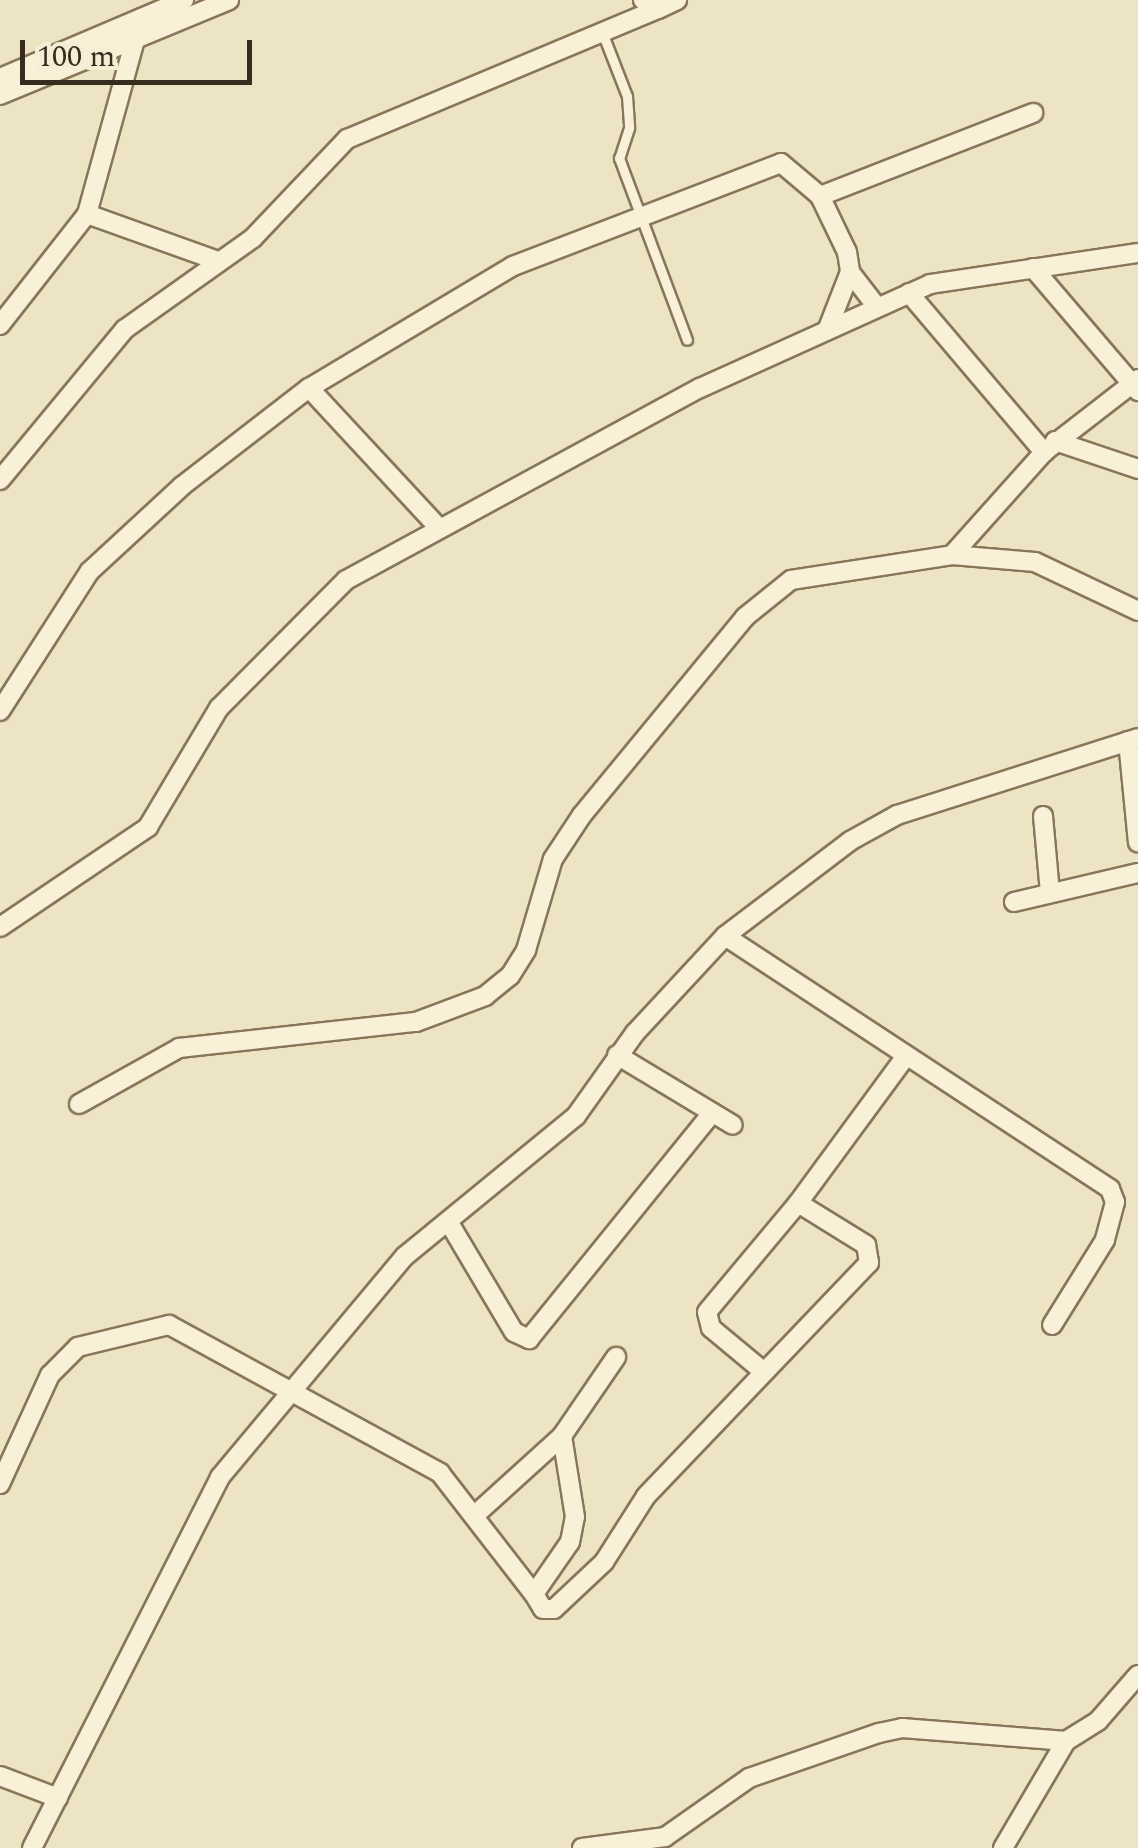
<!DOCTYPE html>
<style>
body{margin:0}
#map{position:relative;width:1138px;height:1848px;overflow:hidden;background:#ede4c4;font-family:Spectral,serif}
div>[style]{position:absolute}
.roads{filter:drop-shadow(2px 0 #88765b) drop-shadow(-2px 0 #88765b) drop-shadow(0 2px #88765b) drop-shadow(0 -2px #88765b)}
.service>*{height:9px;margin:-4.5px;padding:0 4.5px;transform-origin:4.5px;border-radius:4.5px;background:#f8f0d7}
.minor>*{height:18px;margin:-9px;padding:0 9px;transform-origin:9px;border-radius:9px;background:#f8f0d7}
span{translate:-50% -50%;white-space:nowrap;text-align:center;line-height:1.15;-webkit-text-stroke:10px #f5edd4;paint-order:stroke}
.scale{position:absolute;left:20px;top:40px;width:232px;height:45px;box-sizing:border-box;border:5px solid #382c1e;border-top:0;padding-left:12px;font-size:30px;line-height:35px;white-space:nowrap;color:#382c1e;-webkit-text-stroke:8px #f5edd4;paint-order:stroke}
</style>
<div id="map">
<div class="roads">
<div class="service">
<i style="left:602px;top:32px;width:69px;rotate:68.7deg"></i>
<i style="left:627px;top:96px;width:32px;rotate:86deg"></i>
<i style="left:629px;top:128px;width:32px;rotate:108deg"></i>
<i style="left:619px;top:158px;width:194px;rotate:69.5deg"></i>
</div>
<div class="minor">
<i style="left:643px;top:0;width:17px;rotate:31deg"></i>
<i style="left:658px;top:9px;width:21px;rotate:-25deg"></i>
<i style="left:0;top:78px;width:200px;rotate:-23deg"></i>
<i style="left:0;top:95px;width:248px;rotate:-22.5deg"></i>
<i style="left:820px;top:196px;width:229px;rotate:-21.3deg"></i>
<i style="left:87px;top:214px;width:139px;rotate:19.7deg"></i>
<i style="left:1033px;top:268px;width:162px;rotate:49.5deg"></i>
<i style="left:850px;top:272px;width:44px;rotate:52.4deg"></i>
<i style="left:909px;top:293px;width:209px;rotate:49.7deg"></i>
<i style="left:0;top:325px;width:141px;rotate:-51.9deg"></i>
<i style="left:87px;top:214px;width:203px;rotate:-74.6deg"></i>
<i style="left:309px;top:388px;width:190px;rotate:47.1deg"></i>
<i style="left:1055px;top:441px;width:88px;rotate:18.6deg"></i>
<i style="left:0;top:480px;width:196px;rotate:-50.4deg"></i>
<i style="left:125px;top:329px;width:157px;rotate:-35.4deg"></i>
<i style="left:253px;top:238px;width:137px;rotate:-46.5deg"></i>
<i style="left:347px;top:139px;width:337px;rotate:-22.7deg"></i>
<i style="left:952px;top:555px;width:138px;rotate:-48.2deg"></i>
<i style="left:1044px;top:452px;width:119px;rotate:-37.8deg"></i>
<i style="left:0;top:711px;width:166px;rotate:-57.3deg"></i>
<i style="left:90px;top:571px;width:125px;rotate:-42.7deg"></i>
<i style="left:182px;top:486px;width:160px;rotate:-37.7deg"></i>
<i style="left:309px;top:388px;width:238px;rotate:-30.9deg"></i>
<i style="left:513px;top:266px;width:287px;rotate:-21deg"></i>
<i style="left:781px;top:163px;width:51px;rotate:40.2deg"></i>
<i style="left:820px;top:196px;width:62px;rotate:64.3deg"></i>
<i style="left:847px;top:252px;width:20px;rotate:81deg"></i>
<i style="left:850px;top:272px;width:60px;rotate:111.4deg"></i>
<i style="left:1128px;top:741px;width:102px;rotate:84.4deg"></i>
<i style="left:1043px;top:816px;width:77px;rotate:84.8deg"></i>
<i style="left:1014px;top:902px;width:127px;rotate:-13.2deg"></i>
<i style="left:0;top:927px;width:179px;rotate:-34deg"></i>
<i style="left:148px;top:827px;width:139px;rotate:-59.2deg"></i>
<i style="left:219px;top:708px;width:180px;rotate:-45.2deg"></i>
<i style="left:346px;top:580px;width:403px;rotate:-28.5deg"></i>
<i style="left:700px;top:388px;width:252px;rotate:-24.3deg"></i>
<i style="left:930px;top:284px;width:210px;rotate:-8.5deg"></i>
<i style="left:725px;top:936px;width:461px;rotate:33.3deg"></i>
<i style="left:1110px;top:1189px;width:14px;rotate:69deg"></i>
<i style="left:1115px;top:1202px;width:39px;rotate:105deg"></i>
<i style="left:1105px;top:1240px;width:100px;rotate:121.9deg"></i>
<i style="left:617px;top:1055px;width:135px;rotate:31.1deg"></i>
<i style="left:79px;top:1104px;width:115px;rotate:-29.2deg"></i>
<i style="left:179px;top:1048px;width:238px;rotate:-6.3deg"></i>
<i style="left:416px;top:1022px;width:74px;rotate:-20.6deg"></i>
<i style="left:485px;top:996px;width:32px;rotate:-39deg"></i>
<i style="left:510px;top:976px;width:31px;rotate:-58deg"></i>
<i style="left:526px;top:950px;width:95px;rotate:-73.5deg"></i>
<i style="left:553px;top:859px;width:53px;rotate:-56.6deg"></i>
<i style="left:582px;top:815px;width:256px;rotate:-50.5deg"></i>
<i style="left:745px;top:617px;width:59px;rotate:-38.8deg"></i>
<i style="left:791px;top:580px;width:163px;rotate:-8.8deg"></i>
<i style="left:952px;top:555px;width:83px;rotate:4.8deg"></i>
<i style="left:1035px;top:562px;width:114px;rotate:25.4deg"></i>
<i style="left:448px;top:1221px;width:129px;rotate:59.3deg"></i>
<i style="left:514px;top:1332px;width:17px;rotate:25deg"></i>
<i style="left:529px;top:1339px;width:291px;rotate:-51deg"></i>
<i style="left:764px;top:1372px;width:69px;rotate:-140.3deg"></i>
<i style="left:711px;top:1328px;width:16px;rotate:-104deg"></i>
<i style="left:707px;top:1312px;width:142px;rotate:-50.1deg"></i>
<i style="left:798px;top:1203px;width:182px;rotate:-53.7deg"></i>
<i style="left:0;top:1484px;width:120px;rotate:-65.4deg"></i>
<i style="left:50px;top:1375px;width:40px;rotate:-45deg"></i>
<i style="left:78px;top:1347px;width:94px;rotate:-13.6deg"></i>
<i style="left:169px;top:1325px;width:309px;rotate:28.6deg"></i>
<i style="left:440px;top:1473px;width:153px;rotate:52.2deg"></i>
<i style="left:534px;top:1594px;width:63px;rotate:-55.3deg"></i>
<i style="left:570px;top:1542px;width:25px;rotate:-79deg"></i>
<i style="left:575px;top:1517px;width:82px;rotate:-99.1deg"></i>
<i style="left:475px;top:1515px;width:118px;rotate:-42.2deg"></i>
<i style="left:562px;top:1436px;width:96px;rotate:-55.6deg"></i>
<i style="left:534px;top:1594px;width:17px;rotate:59deg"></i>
<i style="left:543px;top:1609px;width:11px"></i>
<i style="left:554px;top:1609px;width:69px;rotate:-43.2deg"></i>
<i style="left:604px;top:1562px;width:78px;rotate:-57.5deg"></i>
<i style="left:646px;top:1496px;width:323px;rotate:-46.3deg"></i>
<i style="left:869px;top:1263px;width:18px;rotate:-99deg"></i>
<i style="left:866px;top:1245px;width:80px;rotate:-148.3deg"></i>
<i style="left:0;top:1776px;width:62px;rotate:20.8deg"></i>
<i style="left:32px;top:1848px;width:416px;rotate:-63.1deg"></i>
<i style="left:220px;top:1477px;width:288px;rotate:-50.1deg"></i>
<i style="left:405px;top:1256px;width:221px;rotate:-39.3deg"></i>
<i style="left:576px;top:1116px;width:102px;rotate:-54.6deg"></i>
<i style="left:635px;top:1033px;width:132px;rotate:-47.1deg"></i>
<i style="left:725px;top:936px;width:157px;rotate:-37.2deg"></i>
<i style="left:850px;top:841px;width:54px;rotate:-29deg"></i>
<i style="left:897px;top:815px;width:253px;rotate:-17.7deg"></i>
<i style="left:582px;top:1848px;width:84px;rotate:-7.5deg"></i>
<i style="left:665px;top:1837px;width:103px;rotate:-35.1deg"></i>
<i style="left:749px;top:1778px;width:138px;rotate:-19.1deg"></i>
<i style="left:879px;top:1733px;width:24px;rotate:-12deg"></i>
<i style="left:902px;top:1728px;width:165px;rotate:4.5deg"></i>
<i style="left:1003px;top:1848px;width:124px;rotate:-59.5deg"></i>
<i style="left:1066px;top:1741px;width:38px;rotate:-32deg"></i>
<i style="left:1098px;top:1721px;width:61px;rotate:-49deg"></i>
</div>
</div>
<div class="scale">100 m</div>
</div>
